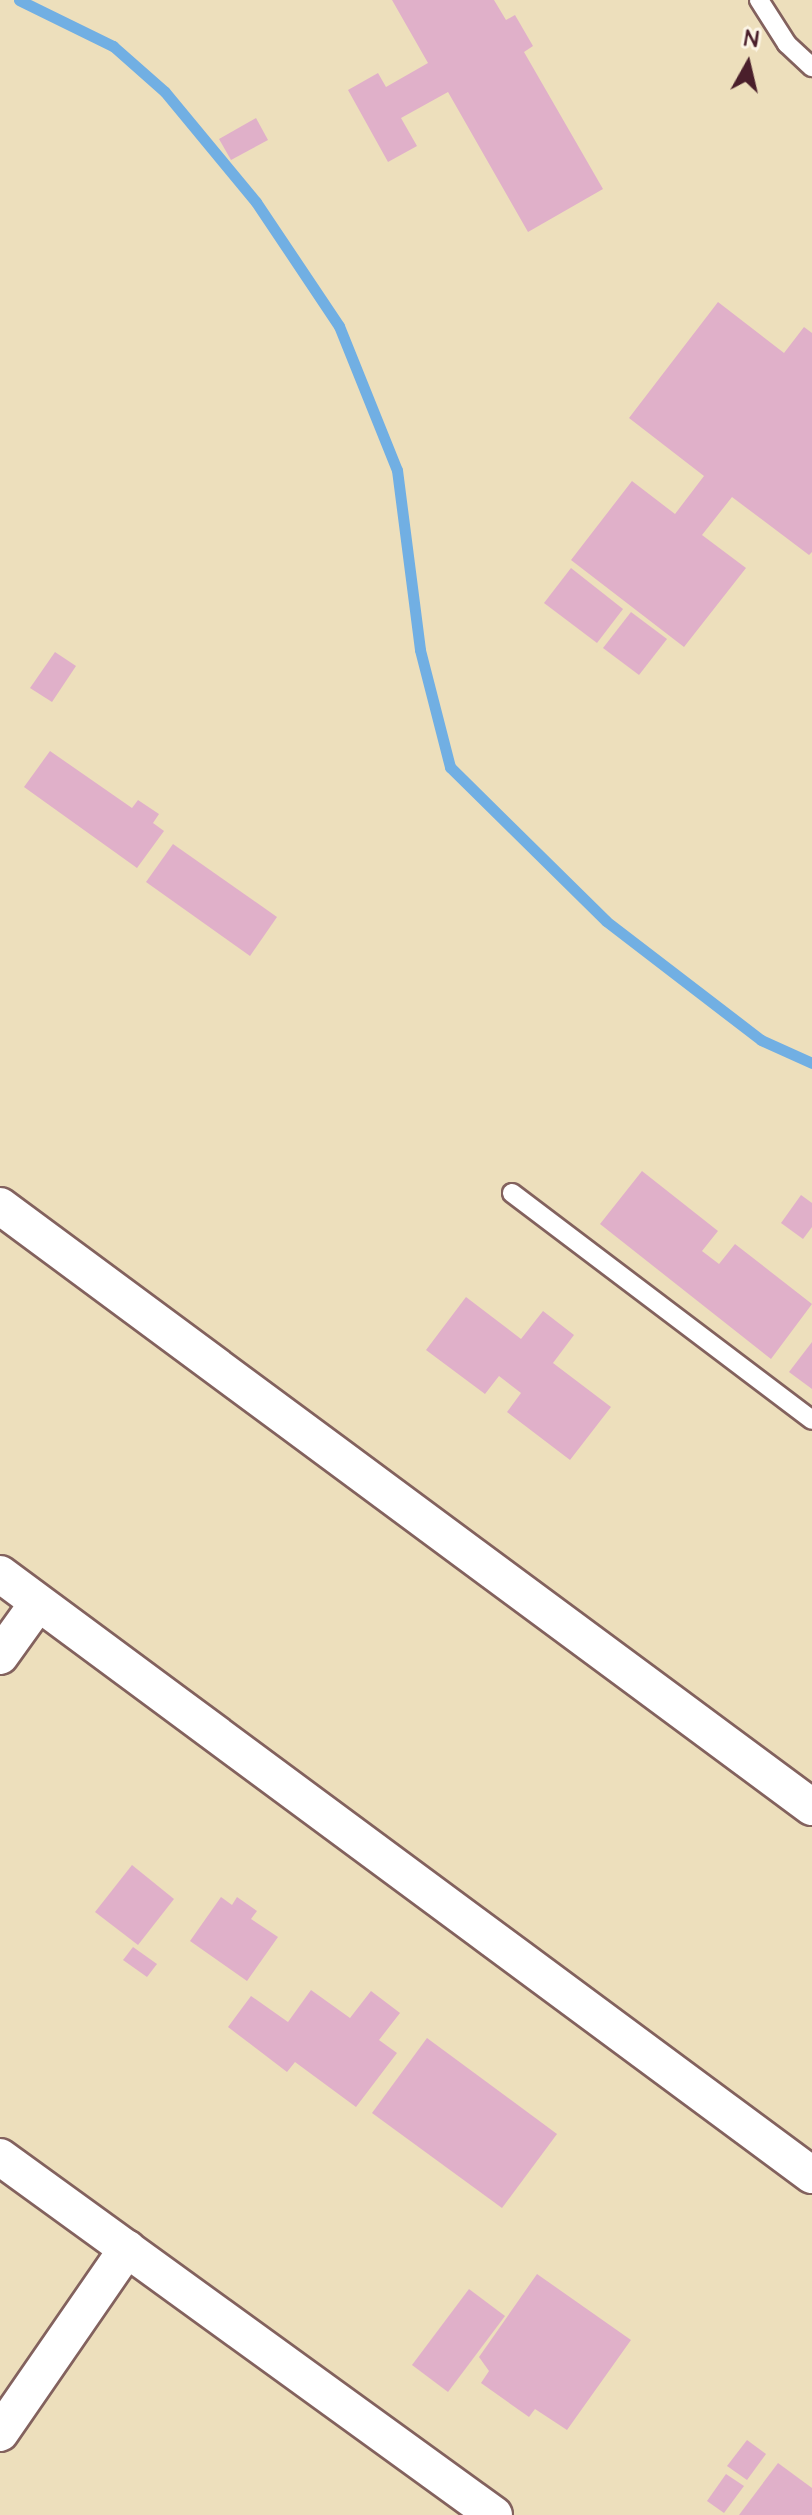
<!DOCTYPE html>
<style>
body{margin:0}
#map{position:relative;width:812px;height:2515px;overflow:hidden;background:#eddfbc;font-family:"Architects Daughter",sans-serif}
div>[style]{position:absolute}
.stream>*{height:11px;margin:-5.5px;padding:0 5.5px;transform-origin:5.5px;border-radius:5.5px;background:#71afe3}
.building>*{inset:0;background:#e0b0c9}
.roads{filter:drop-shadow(2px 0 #83625e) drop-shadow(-2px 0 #83625e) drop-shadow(0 2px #83625e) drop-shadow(0 -2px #83625e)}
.service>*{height:18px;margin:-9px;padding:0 9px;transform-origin:9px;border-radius:9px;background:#fff}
.minor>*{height:36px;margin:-18px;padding:0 18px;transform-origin:18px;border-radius:18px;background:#fff}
span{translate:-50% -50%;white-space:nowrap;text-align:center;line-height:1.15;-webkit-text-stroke:8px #fcf5e5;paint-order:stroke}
.north{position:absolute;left:708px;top:24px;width:80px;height:80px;-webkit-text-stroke:6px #fcf5e5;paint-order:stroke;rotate:8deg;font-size:22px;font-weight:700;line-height:32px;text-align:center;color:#4a1f2b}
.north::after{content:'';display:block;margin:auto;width:28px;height:36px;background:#4a1f2b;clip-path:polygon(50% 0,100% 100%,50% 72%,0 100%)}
</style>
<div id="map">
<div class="stream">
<i style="left:19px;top:0;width:105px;rotate:26.1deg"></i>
<i style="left:113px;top:46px;width:69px;rotate:41.5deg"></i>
<i style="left:165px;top:92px;width:143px;rotate:50.4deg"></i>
<i style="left:256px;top:202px;width:149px;rotate:56.2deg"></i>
<i style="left:339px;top:326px;width:155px;rotate:68.1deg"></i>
<i style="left:397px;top:470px;width:181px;rotate:82.7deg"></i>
<i style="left:420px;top:650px;width:121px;rotate:75.6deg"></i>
<i style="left:450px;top:767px;width:219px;rotate:44.6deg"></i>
<i style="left:606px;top:921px;width:195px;rotate:37.5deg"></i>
<i style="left:761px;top:1040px;width:56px;rotate:24.3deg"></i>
</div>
<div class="building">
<i style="clip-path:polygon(392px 0,494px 0,506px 20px,515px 15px,533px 46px,524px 52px,603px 189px,528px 232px,448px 92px,401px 118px,417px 146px,388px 162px,348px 90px,378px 73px,386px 87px,428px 63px)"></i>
<i style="clip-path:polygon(256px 118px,268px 140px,231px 160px,219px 139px)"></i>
<i style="clip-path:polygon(718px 302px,784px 353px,804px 327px,812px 333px,812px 552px,809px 555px,732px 497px,702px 535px,746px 568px,684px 647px,571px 560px,632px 481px,675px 514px,704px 476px,629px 418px)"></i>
<i style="clip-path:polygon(571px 568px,623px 609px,597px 643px,544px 603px)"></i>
<i style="clip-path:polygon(631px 612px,667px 639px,639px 675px,603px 648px)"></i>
<i style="clip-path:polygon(55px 652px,76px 666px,52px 702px,30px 688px)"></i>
<i style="clip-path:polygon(50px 751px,132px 808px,138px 800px,159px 814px,153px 823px,164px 831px,137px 868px,24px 787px)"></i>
<i style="clip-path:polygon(173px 844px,277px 917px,250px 956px,146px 882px)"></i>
<i style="clip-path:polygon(642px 1171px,718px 1231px,702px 1251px,719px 1264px,735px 1244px,812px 1304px,771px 1359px,600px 1224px)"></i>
<i style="clip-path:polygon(801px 1195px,812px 1203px,812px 1227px,803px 1239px,781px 1223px)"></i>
<i style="clip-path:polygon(466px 1297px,521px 1339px,543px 1311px,574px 1335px,553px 1363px,611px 1407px,570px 1460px,507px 1412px,521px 1393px,499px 1376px,485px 1394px,426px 1350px)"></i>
<i style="clip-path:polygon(812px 1342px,812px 1389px,789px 1372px)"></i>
<i style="clip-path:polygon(132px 1865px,174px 1899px,138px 1945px,95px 1912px)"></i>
<i style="clip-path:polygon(221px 1897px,232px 1905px,237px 1897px,257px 1911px,251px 1919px,278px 1937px,247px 1981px,190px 1941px)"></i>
<i style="clip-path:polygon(133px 1947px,157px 1964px,147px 1977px,123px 1960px)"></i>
<i style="clip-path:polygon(311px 1990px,350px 2018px,371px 1991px,400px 2013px,379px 2040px,397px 2053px,356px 2107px,295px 2062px,287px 2072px,228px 2027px,251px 1996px,288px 2022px)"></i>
<i style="clip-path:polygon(427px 2038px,557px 2134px,502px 2208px,372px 2113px)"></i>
<i style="clip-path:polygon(537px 2274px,631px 2340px,567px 2430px,535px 2409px,529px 2417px,481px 2383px,489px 2371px,479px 2357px)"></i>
<i style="clip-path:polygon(469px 2289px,505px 2316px,448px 2392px,412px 2365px)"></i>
<i style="clip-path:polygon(747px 2440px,766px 2454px,747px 2480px,727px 2466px)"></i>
<i style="clip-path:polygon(778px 2463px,812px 2488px,812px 2515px,739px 2515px)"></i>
<i style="clip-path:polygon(726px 2474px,744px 2486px,724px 2513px,707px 2501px)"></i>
</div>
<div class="roads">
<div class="service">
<i style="left:759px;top:0;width:52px;rotate:57.5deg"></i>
<i style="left:787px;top:44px;width:34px;rotate:43deg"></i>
<i style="left:512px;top:1193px;width:376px;rotate:37.1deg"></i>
</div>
<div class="minor">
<i style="left:0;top:1206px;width:1010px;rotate:36.51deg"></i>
<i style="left:0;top:1574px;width:1010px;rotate:36.51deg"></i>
<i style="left:0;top:1656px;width:65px;rotate:-54.4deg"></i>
<i style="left:0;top:2157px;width:610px;rotate:35.93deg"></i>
<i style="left:0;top:2433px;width:224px;rotate:-55.4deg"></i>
</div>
</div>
<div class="north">N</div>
</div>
